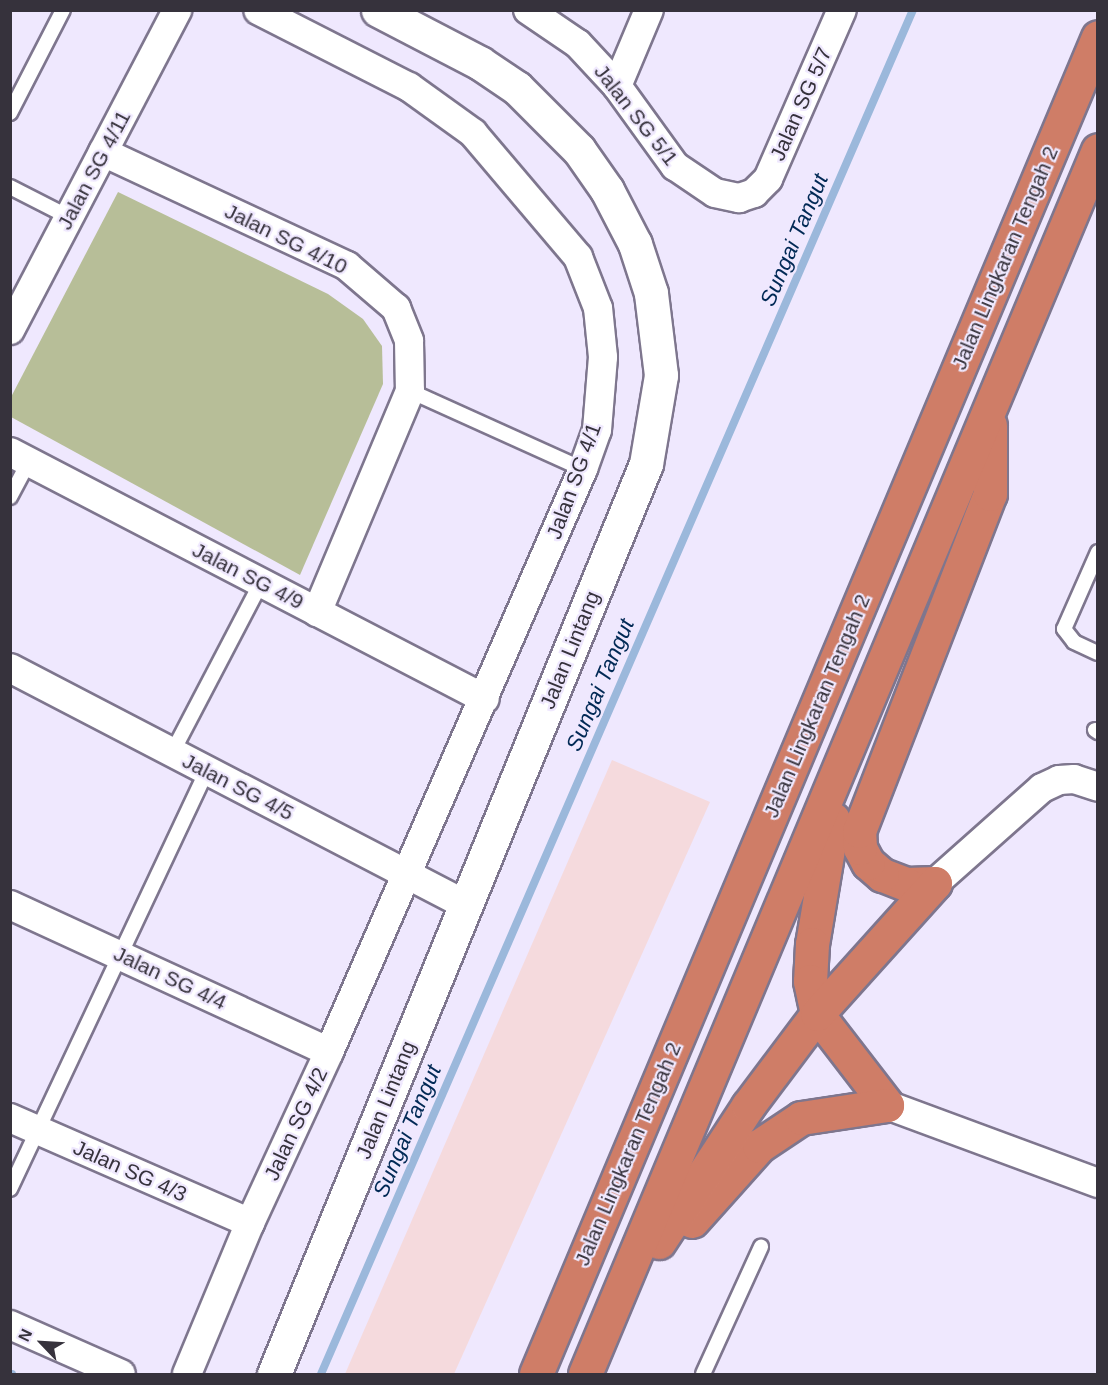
<!DOCTYPE html>
<style>
body{margin:0}
#map{position:relative;width:1108px;height:1385px;overflow:hidden;background:#efe8fe;font-family:Arial,sans-serif}
div>[style]{position:absolute}
.commercial>*{inset:0;background:#f5dadd}
.green>*{inset:0;background:#b7be98}
.stream>*{height:8px;margin:-4px;padding:0 4px;transform-origin:4px;border-radius:4px;background:#9bb8db}
.roads{filter:drop-shadow(2px 0 #7e768e) drop-shadow(-2px 0 #7e768e) drop-shadow(0 2px #7e768e) drop-shadow(0 -2px #7e768e)}
.lane>*{height:14px;margin:-7px;padding:0 7px;transform-origin:7px;border-radius:7px;background:#fff}
.street>*{height:28px;margin:-14px;padding:0 14px;transform-origin:14px;border-radius:14px;background:#fff}
.secondary>*{height:33px;margin:-16.5px;padding:0 16.5px;transform-origin:16.5px;border-radius:16.5px;background:#fff}
.highway>*{height:33px;margin:-16.5px;padding:0 16.5px;transform-origin:16.5px;border-radius:16.5px;background:#cf7d67}
span{translate:-50% -50%;white-space:nowrap;text-align:center;line-height:1.15;-webkit-text-stroke:4.5px #efe8fe;paint-order:stroke}
.street-label{font-size:21px;color:#36323c}
.water-label{font-size:22px;color:#012955;font-style:italic}
.frame{position:absolute;inset:0;border:12px solid #36323c;pointer-events:none}
.north{position:absolute;left:12px;top:1313px;width:60px;height:60px;-webkit-text-stroke:4px #efe8fe;paint-order:stroke;rotate:295deg;font-size:16px;font-weight:700;line-height:24px;text-align:center;color:#36323c}
.north::after{content:'';display:block;margin:auto;width:21px;height:27px;background:#36323c;clip-path:polygon(50% 0,100% 100%,50% 72%,0 100%)}
</style>
<div id="map">
<div class="commercial">
<i style="clip-path:polygon(612px 760px,710px 802px,454px 1374px,345px 1374px)"></i>
</div>
<div class="green">
<i style="clip-path:polygon(118px 192px,328px 294px,363px 319px,382px 346px,383px 384px,300px 575px,11px 417px,11px 397px)"></i>
</div>
<div class="stream">
<i style="left:10px;top:1374px;width:2px"></i>
<i style="left:321px;top:1374px;width:1487px;rotate:-66.54deg"></i>
</div>
<div class="roads">
<div class="lane">
<i style="left:10px;top:113px;width:116px;rotate:-62.8deg"></i>
<i style="left:10px;top:187px;width:66px;rotate:27deg"></i>
<i style="left:410px;top:391px;width:190px;rotate:24.3deg"></i>
<i style="left:10px;top:497px;width:40px;rotate:-62deg"></i>
<i style="left:1098px;top:552px;width:84px;rotate:113.8deg"></i>
<i style="left:1064px;top:629px;width:16px;rotate:52deg"></i>
<i style="left:1074px;top:642px;width:26px;rotate:25deg"></i>
<i style="left:1095px;top:730px;width:4px;rotate:34deg"></i>
<i style="left:172px;top:753px;width:192px;rotate:-62.4deg"></i>
<i style="left:10px;top:1189px;width:462px;rotate:-64.8deg"></i>
<i style="left:703px;top:1374px;width:140px;rotate:-65.5deg"></i>
</div>
<div class="street">
<i style="left:528px;top:10px;width:60px;rotate:34.2deg"></i>
<i style="left:578px;top:44px;width:57px;rotate:47.1deg"></i>
<i style="left:617px;top:86px;width:99px;rotate:54.1deg"></i>
<i style="left:675px;top:166px;width:48px;rotate:34deg"></i>
<i style="left:715px;top:193px;width:25px;rotate:12deg"></i>
<i style="left:739px;top:198px;width:16px;rotate:-18deg"></i>
<i style="left:754px;top:193px;width:20px;rotate:-45deg"></i>
<i style="left:768px;top:179px;width:184px;rotate:-66.4deg"></i>
<i style="left:617px;top:86px;width:82px;rotate:-67.2deg"></i>
<i style="left:103px;top:152px;width:269px;rotate:25deg"></i>
<i style="left:347px;top:266px;width:65px;rotate:40.6deg"></i>
<i style="left:396px;top:308px;width:35px;rotate:68deg"></i>
<i style="left:409px;top:341px;width:50px;rotate:88.9deg"></i>
<i style="left:410px;top:391px;width:240px;rotate:112.8deg"></i>
<i style="left:10px;top:330px;width:361px;rotate:-62.4deg"></i>
<i style="left:10px;top:452px;width:535px;rotate:27.47deg"></i>
<i style="left:10px;top:668px;width:514px;rotate:27.46deg"></i>
<i style="left:935px;top:883px;width:143px;rotate:-41.6deg"></i>
<i style="left:1042px;top:788px;width:19px;rotate:-25deg"></i>
<i style="left:1059px;top:780px;width:15px;rotate:-4deg"></i>
<i style="left:1074px;top:779px;width:25px;rotate:18deg"></i>
<i style="left:10px;top:905px;width:351px;rotate:24.7deg"></i>
<i style="left:887px;top:1105px;width:225px;rotate:20.3deg"></i>
<i style="left:10px;top:1118px;width:262px;rotate:23.6deg"></i>
<i style="left:10px;top:1325px;width:121px;rotate:23.8deg"></i>
<i style="left:187px;top:1374px;width:164px;rotate:-67.4deg"></i>
<i style="left:250px;top:1223px;width:188px;rotate:-65.2deg"></i>
<i style="left:329px;top:1052px;width:636px;rotate:-66.46deg"></i>
<i style="left:583px;top:469px;width:41px;rotate:-70.3deg"></i>
<i style="left:597px;top:430px;width:73px;rotate:-85.3deg"></i>
<i style="left:603px;top:357px;width:49px;rotate:-95.8deg"></i>
<i style="left:598px;top:308px;width:55px;rotate:-111.4deg"></i>
<i style="left:578px;top:257px;width:162px;rotate:-130.3deg"></i>
<i style="left:473px;top:133px;width:79px;rotate:-144.3deg"></i>
<i style="left:409px;top:87px;width:169px;rotate:-153deg"></i>
</div>
<div class="secondary">
<i style="left:274px;top:1374px;width:983px;rotate:-67.77deg"></i>
<i style="left:646px;top:464px;width:90px;rotate:-80.4deg"></i>
<i style="left:661px;top:375px;width:83px;rotate:-97deg"></i>
<i style="left:651px;top:293px;width:52px;rotate:-108.1deg"></i>
<i style="left:635px;top:244px;width:61px;rotate:-117.4deg"></i>
<i style="left:607px;top:190px;width:49px;rotate:-125deg"></i>
<i style="left:579px;top:150px;width:88px;rotate:-135deg"></i>
<i style="left:517px;top:88px;width:45px;rotate:-146deg"></i>
<i style="left:480px;top:63px;width:115px;rotate:-152.5deg"></i>
</div>
<div class="highway">
<i style="left:833px;top:819px;width:127px;rotate:99.5deg"></i>
<i style="left:812px;top:944px;width:37px;rotate:93deg"></i>
<i style="left:810px;top:981px;width:34px;rotate:78deg"></i>
<i style="left:817px;top:1014px;width:115px;rotate:52.4deg"></i>
<i style="left:935px;top:883px;width:29px;rotate:178deg"></i>
<i style="left:906px;top:884px;width:26px;rotate:-159deg"></i>
<i style="left:882px;top:875px;width:18px;rotate:-139deg"></i>
<i style="left:868px;top:863px;width:17px;rotate:-118deg"></i>
<i style="left:860px;top:848px;width:17px;rotate:-93deg"></i>
<i style="left:859px;top:831px;width:362px;rotate:-68.8deg"></i>
<i style="left:990px;top:494px;width:69px;rotate:-90deg"></i>
<i style="left:692px;top:1221px;width:101px;rotate:-48.2deg"></i>
<i style="left:759px;top:1146px;width:50px;rotate:-33.7deg"></i>
<i style="left:801px;top:1118px;width:87px;rotate:-8.6deg"></i>
<i style="left:659px;top:1242px;width:163px;rotate:-56.8deg"></i>
<i style="left:748px;top:1106px;width:115px;rotate:-53.1deg"></i>
<i style="left:817px;top:1014px;width:176px;rotate:-48deg"></i>
<i style="left:536px;top:1374px;width:1450px;rotate:-67.2deg"></i>
<i style="left:585px;top:1374px;width:1327px;rotate:-67.26deg"></i>
</div>
</div>
<div class="street-label">
<span style="left:801px;top:104px;rotate:-66deg">Jalan SG 5/7</span>
<span style="left:636px;top:115px;rotate:52deg">Jalan SG 5/1</span>
<span style="left:94px;top:170px;rotate:-62deg">Jalan SG 4/11</span>
<span style="left:286px;top:239px;rotate:26deg">Jalan SG 4/10</span>
<span style="left:1005px;top:258px;rotate:-67deg">Jalan Lingkaran Tengah 2</span>
<span style="left:574px;top:481px;rotate:-70deg">Jalan SG 4/1</span>
<span style="left:248px;top:576px;rotate:27deg">Jalan SG 4/9</span>
<span style="left:570px;top:650px;rotate:-68deg">Jalan Lintang</span>
<span style="left:817px;top:706px;rotate:-67deg">Jalan Lingkaran Tengah 2</span>
<span style="left:238px;top:787px;rotate:27deg">Jalan SG 4/5</span>
<span style="left:170px;top:978px;rotate:25deg">Jalan SG 4/4</span>
<span style="left:386px;top:1100px;rotate:-68deg">Jalan Lintang</span>
<span style="left:296px;top:1124px;rotate:-65deg">Jalan SG 4/2</span>
<span style="left:628px;top:1154px;rotate:-67deg">Jalan Lingkaran Tengah 2</span>
<span style="left:130px;top:1171px;rotate:24deg">Jalan SG 4/3</span>
</div>
<div class="water-label">
<span style="left:794px;top:240px;rotate:-67deg">Sungai Tangut</span>
<span style="left:600px;top:685px;rotate:-67deg">Sungai Tangut</span>
<span style="left:407px;top:1131px;rotate:-67deg">Sungai Tangut</span>
</div>
<div class="frame"></div>
<div class="north">N</div>
</div>
